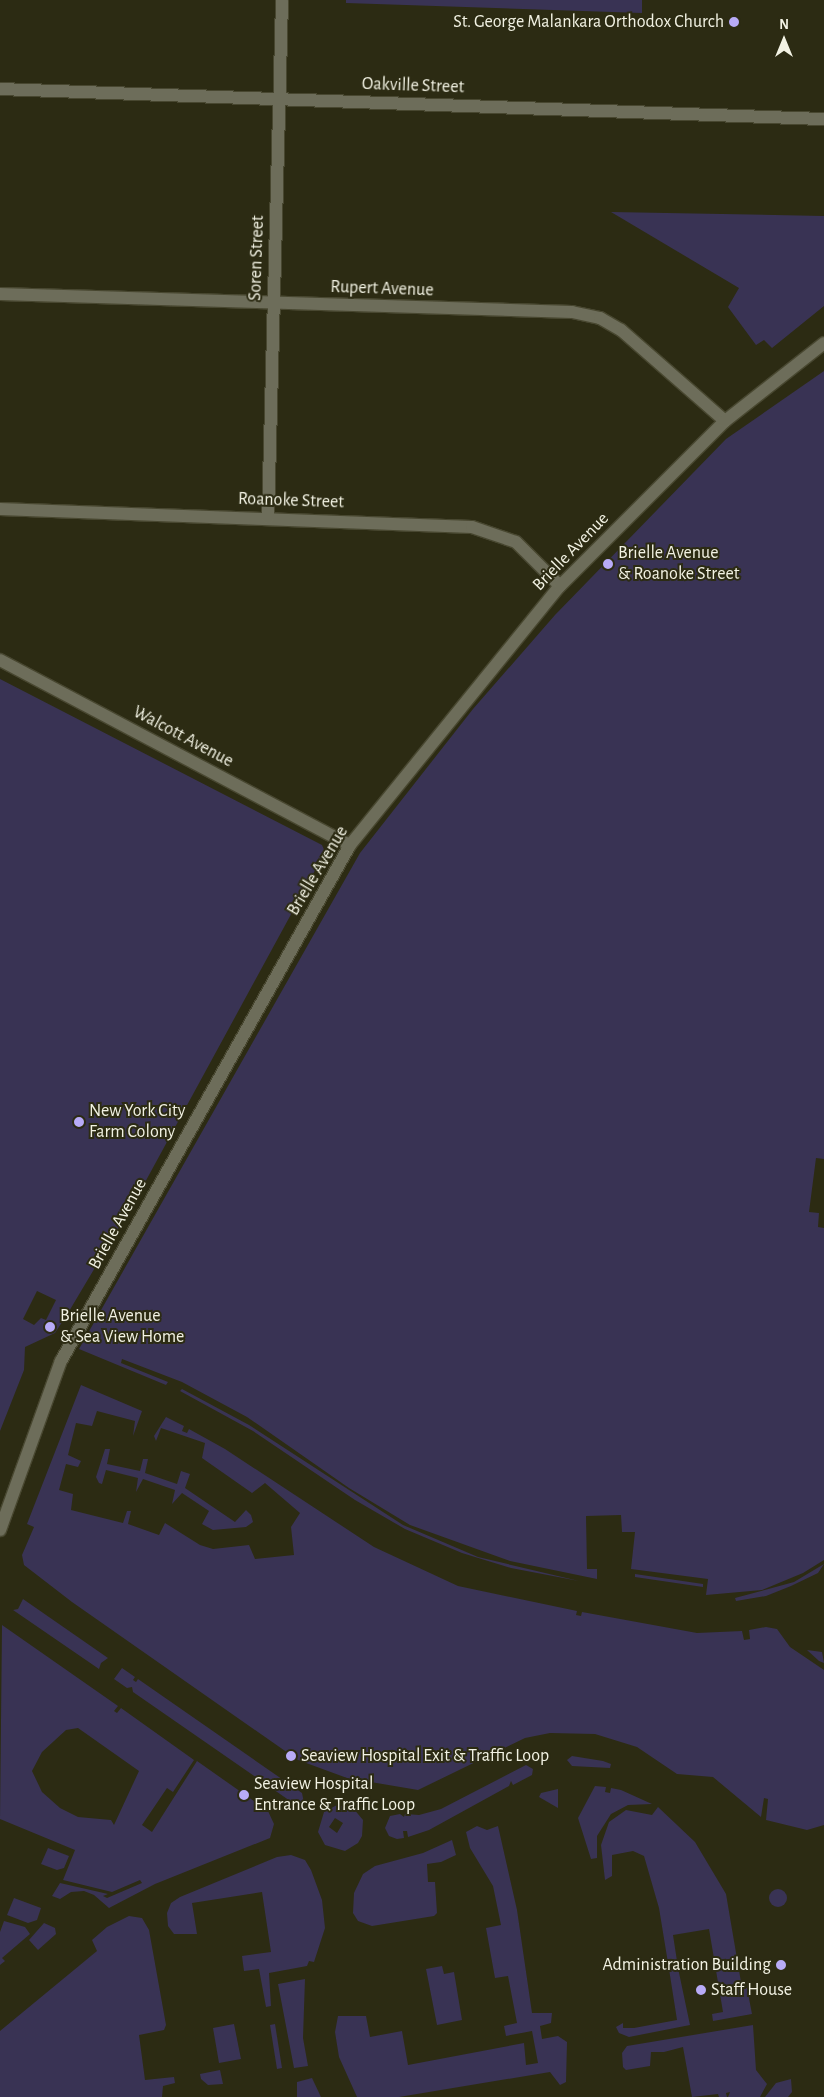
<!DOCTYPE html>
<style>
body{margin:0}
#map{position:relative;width:824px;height:2097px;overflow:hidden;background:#2c2b13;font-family:"Alegreya Sans",sans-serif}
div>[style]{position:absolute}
.green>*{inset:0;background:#393354}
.round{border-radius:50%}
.roads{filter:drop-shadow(1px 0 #484730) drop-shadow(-1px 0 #484730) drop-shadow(0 1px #484730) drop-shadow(0 -1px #484730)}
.minor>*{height:12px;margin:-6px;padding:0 6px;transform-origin:6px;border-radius:6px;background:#6d6d5a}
.tertiary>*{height:12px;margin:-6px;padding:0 6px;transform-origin:6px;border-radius:6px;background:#6d6d5a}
.dots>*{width:14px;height:14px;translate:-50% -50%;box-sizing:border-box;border:2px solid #2c2b13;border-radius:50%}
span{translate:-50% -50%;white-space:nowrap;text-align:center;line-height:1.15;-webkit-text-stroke:4px #2c2b13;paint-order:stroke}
.poi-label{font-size:18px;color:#f2f2e3}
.right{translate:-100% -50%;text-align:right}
.left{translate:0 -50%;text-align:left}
.street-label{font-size:18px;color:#f2f2e3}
.north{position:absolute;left:759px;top:15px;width:50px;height:50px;-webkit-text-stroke:4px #2c2b13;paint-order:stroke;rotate:0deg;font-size:14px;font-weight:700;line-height:20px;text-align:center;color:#f2f2e3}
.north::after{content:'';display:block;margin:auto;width:18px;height:22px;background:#f2f2e3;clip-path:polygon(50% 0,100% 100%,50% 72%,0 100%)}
</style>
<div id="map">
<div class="green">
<i style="clip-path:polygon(346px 0,642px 0,642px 13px,346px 3px)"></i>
<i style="clip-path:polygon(611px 212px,824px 216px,824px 306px,772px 348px,764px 340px,756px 345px,728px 307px,739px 288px)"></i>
<i style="clip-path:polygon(824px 371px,824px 1159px,816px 1158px,809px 1212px,819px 1213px,818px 1227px,824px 1228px,824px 1560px,803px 1573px,762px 1590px,706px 1595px,708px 1579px,631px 1569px,635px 1532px,622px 1532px,621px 1515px,586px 1516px,587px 1569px,597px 1569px,597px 1579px,510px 1561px,410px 1525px,349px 1488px,247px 1417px,182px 1382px,122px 1359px,121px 1363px,168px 1382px,166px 1385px,79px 1349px,360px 853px,473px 709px,555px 615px,726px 439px)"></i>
<i style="clip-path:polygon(evenodd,0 679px,322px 845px,325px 852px,137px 1197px,68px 1313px,55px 1333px,25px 1347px,24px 1370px,0 1431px,0 679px,37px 1291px,56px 1300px,46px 1320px,41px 1318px,34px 1325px,23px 1319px,37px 1291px)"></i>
<i style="clip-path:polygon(81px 1385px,142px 1411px,133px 1436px,135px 1421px,97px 1411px,92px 1426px,76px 1423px,68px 1455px,81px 1461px,78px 1467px,66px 1464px,59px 1490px,73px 1494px,71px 1510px,123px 1523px,127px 1511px,131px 1511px,128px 1524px,159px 1535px,165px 1523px,200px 1545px,213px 1549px,249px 1545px,255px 1559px,294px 1555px,291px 1527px,300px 1513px,265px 1483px,252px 1493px,202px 1458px,205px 1443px,161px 1428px,156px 1441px,154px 1436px,166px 1417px,184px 1426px,182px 1431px,187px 1433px,189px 1429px,225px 1449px,374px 1547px,458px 1586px,577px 1611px,576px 1615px,581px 1616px,582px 1612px,697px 1633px,742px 1631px,744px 1640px,750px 1639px,749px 1630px,766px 1627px,777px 1629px,790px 1647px,824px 1670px,824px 1825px,807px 1830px,766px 1820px,768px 1799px,764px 1798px,761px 1817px,713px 1777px,677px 1774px,637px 1747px,595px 1734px,550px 1733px,525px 1738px,418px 1790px,347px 1778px,298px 1760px,72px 1602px,24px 1565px,22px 1555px,34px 1527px,27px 1524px)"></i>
<i style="clip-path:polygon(182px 1389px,249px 1425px,403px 1525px,478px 1557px,579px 1581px,511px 1568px,462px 1553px,405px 1529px,355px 1500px,253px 1431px,180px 1391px)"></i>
<i style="clip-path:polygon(105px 1449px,110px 1449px,107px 1464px,140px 1471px,143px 1459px,148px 1459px,145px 1473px,177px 1484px,181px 1471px,190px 1474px,185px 1488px,235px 1522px,246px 1510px,251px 1515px,253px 1522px,246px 1527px,213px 1530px,202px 1524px,209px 1511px,182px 1493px,172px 1504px,175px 1490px,143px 1479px,136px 1492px,138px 1478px,106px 1470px,102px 1484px,99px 1483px,96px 1477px)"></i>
<i style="clip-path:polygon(824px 1564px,818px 1573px,791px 1586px,766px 1596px,736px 1601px,735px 1598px,794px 1582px)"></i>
<i style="clip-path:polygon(635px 1574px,703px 1584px,703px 1587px,635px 1577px)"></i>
<i style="clip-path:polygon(23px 1599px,108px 1658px,101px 1663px,99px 1669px,13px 1610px,18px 1609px)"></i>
<i style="clip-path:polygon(evenodd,2px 1625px,118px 1706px,114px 1711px,117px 1713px,121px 1708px,194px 1760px,173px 1792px,167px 1788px,142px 1825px,152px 1832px,197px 1761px,268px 1811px,274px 1824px,270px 1838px,155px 1884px,109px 1908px,94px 1895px,84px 1891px,71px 1892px,60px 1899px,52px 1896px,60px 1883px,108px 1894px,103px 1896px,107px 1898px,142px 1883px,140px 1880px,112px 1892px,63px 1880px,75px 1850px,0 1819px,2px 1625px,78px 1728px,139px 1771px,114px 1825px,111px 1820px,78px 1817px,60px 1808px,42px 1792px,32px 1771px,42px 1752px,66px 1730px,78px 1728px)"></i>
<i style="clip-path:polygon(807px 1650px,822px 1652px,824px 1663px,819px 1661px)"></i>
<i style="clip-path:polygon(122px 1668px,135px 1677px,133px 1680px,136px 1682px,138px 1679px,302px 1793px,304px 1803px,293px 1803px,133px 1692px,132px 1687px,127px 1688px,114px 1679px)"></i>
<i style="clip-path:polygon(572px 1756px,603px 1761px,611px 1764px,610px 1768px,572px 1766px,567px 1760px)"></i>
<i style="clip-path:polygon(526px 1765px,533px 1769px,532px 1775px,513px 1785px,511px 1781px,509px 1786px,429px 1830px,408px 1837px,407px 1831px,403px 1831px,404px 1838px,397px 1839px,389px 1836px,385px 1828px,390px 1816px,400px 1814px,404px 1817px,405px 1814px,419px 1815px,441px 1809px)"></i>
<i style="clip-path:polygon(595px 1786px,606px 1787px,605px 1792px,610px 1793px,611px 1788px,621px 1790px,652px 1804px,628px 1805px,611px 1814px,597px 1836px,597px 1858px,591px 1859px,578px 1818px)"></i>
<i style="clip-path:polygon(558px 1789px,558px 1808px,539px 1797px,541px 1793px)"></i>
<i style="clip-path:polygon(evenodd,337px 1805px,353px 1808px,363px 1820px,362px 1836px,358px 1843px,345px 1851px,325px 1845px,318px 1832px,324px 1812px,337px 1805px,335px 1818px,343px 1823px,337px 1833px,329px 1827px,335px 1818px)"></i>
<i style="clip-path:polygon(658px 1807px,695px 1842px,726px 1894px,742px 1988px,747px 1988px,752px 2014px,713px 2021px,712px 2014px,723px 2012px,709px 1929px,673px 1935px,677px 1961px,668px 1963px,659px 1908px,644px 1856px,633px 1851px,612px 1855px,612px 1876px,605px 1880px,601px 1845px,609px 1822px,626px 1810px,652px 1815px)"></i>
<i style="clip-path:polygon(477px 1826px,487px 1830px,498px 1826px,517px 1910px,532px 2013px,552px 2013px,551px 2023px,540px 2026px,542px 2039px,558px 2036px,567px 2042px,566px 2082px,560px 2085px,550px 2072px,399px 2097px,357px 2097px,339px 2057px,335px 2032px,338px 2016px,366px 2016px,370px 2037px,402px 2031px,408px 2065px,524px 2043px,526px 2065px,538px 2063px,532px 2031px,506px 2036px,504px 2026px,517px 2023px,508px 1976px,495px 1978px,486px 1928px,501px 1925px,493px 1886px,470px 1848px,466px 1832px)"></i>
<i style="clip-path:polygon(452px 1840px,456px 1855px,441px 1862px,427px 1864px,428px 1882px,435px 1882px,437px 1913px,434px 1916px,372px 1926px,358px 1921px,353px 1913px,354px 1893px,363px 1874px,375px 1866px,423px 1853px)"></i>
<i style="clip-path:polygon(48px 1848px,69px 1856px,64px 1868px,57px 1870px,41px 1864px)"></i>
<i style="clip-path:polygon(291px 1855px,305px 1860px,311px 1870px,322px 1900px,325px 1928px,314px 1962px,309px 1961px,307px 1966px,269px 1973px,271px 2006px,266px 2007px,259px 1969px,244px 1971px,242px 1956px,271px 1952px,262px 1892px,192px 1903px,197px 1934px,174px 1934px,168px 1926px,167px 1913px,171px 1903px,180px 1897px,277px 1857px)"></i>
<i class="round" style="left:769px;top:1889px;width:18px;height:18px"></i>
<i style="clip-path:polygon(14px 1898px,41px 1908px,37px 1920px,28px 1923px,7px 1915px)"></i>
<i style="clip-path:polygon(129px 1916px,142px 1918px,149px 1930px,166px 2025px,164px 2030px,139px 2035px,145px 2080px,174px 2077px,175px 2083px,163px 2086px,162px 2097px,0 2097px,0 2031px,97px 1951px,92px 1940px,107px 1927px)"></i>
<i style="clip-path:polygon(4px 1921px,25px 1927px,30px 1934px,2px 1958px,5px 1961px,0 1965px,0 1932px)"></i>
<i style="clip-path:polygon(44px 1923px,55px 1928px,56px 1934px,38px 1950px,29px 1940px)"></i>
<i style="clip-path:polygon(442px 1966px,444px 1974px,454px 1972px,462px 2020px,437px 2025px,426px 1969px)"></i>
<i style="clip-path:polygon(678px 1968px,690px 2025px,629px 2037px,619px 2033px,616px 2027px,623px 2023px,623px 2028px,634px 2028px,677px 2020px,669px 1969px)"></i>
<i style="clip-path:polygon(305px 1979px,303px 2038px,308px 2066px,294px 2068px,278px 1984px)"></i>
<i style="clip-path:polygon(234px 2024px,241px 2059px,219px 2063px,213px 2028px)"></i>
<i style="clip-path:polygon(275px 2024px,282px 2068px,277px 2069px,270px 2025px)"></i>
<i style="clip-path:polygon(753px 2025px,756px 2070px,767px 2084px,760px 2097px,728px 2097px,730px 2092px,726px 2093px,727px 2097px,719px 2097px,718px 2094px,692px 2097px,683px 2047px,664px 2052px,651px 2052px,650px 2066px,626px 2070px,623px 2067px,622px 2053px,627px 2046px)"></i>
<i style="clip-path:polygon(220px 2070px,223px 2084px,208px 2085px,201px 2079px,200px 2074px)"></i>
<i style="clip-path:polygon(312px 2078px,321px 2097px,297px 2097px,297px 2082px)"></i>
<i style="clip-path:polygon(791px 2079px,792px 2092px,788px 2097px,765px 2097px,776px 2083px)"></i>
</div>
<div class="roads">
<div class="minor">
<i style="left:0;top:89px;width:825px;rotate:2.09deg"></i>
<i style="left:0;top:294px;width:572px;rotate:1.8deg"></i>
<i style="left:572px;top:312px;width:29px;rotate:12deg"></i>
<i style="left:600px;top:318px;width:24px;rotate:30deg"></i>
<i style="left:621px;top:330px;width:138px;rotate:41.2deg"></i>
<i style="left:0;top:509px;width:472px;rotate:2.2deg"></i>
<i style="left:472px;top:527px;width:46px;rotate:18.8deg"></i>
<i style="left:516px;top:542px;width:62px;rotate:45deg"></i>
<i style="left:268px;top:518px;width:518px;rotate:-88.45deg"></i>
<i style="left:0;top:660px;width:396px;rotate:27.9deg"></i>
</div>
<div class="tertiary">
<i style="left:0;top:1530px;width:180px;rotate:-70.2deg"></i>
<i style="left:61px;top:1361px;width:591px;rotate:-60.75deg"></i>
<i style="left:350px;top:845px;width:333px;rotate:-51deg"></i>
<i style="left:560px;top:586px;width:233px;rotate:-45deg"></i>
<i style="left:725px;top:421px;width:126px;rotate:-38.2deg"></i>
</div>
</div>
<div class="dots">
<i style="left:734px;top:22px;background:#b8abf7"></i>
<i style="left:608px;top:564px;background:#b8abf7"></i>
<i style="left:79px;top:1122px;background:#b8abf7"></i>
<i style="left:50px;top:1327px;background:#b8abf7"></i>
<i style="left:291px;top:1756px;background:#b8abf7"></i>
<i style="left:244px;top:1795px;background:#b8abf7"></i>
<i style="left:781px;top:1965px;background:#b8abf7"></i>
<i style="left:701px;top:1990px;background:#b8abf7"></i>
</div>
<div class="poi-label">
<span class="right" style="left:724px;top:22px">St. George Malankara Orthodox Church</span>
<span class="left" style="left:618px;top:564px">Brielle Avenue<br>&amp; Roanoke Street</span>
<span class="left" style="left:89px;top:1122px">New York City<br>Farm Colony</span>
<span class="left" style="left:60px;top:1327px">Brielle Avenue<br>&amp; Sea View Home</span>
<span class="left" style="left:301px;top:1756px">Seaview Hospital Exit &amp; Traffic Loop</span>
<span class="left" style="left:254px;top:1795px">Seaview Hospital<br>Entrance &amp; Traffic Loop</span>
<span class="right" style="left:771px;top:1965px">Administration Building</span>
<span class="left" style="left:711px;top:1990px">Staff House</span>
</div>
<div class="street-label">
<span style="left:413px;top:86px;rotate:2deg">Oakville Street</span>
<span style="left:257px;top:258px;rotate:-88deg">Soren Street</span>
<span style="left:382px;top:289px;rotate:2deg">Rupert Avenue</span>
<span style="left:291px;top:501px;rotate:2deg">Roanoke Street</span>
<span style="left:571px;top:552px;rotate:-46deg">Brielle Avenue</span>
<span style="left:183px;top:737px;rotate:28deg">Walcott Avenue</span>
<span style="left:318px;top:871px;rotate:-59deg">Brielle Avenue</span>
<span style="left:118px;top:1224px;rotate:-61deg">Brielle Avenue</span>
</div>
<div class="north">N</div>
</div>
